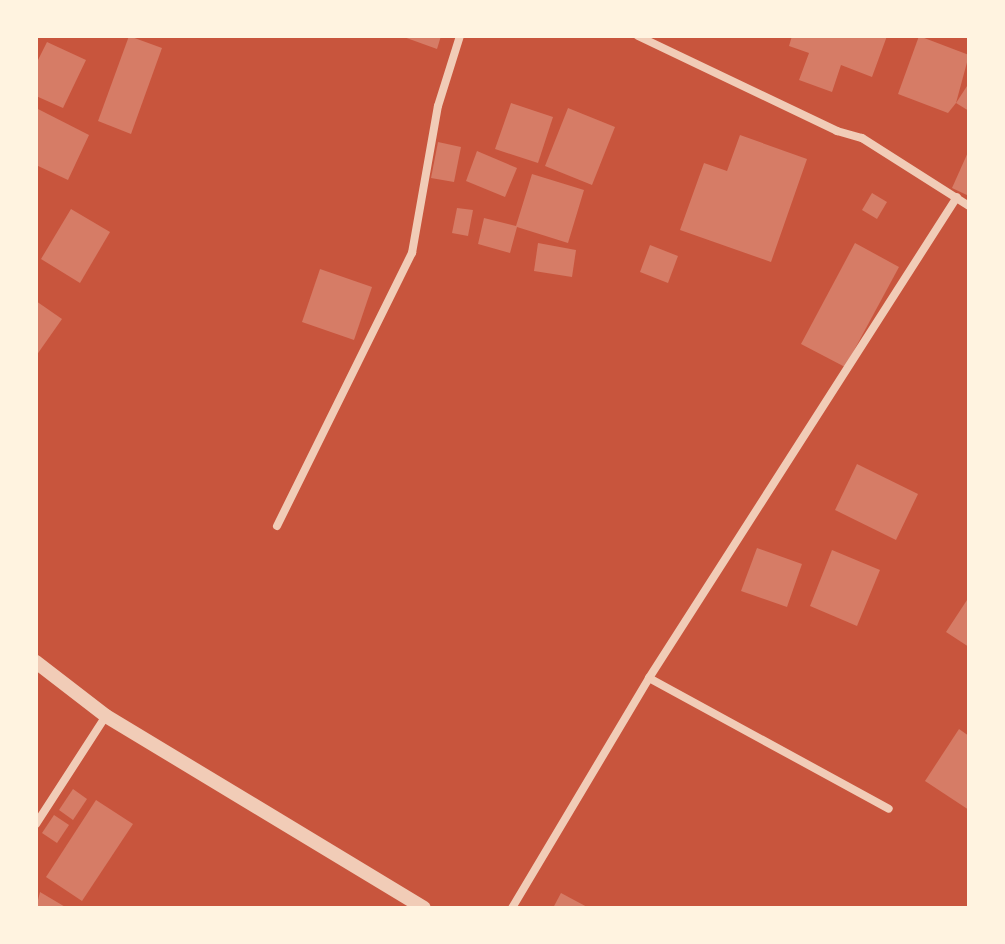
<!DOCTYPE html>
<style>
body{margin:0}
#map{position:relative;width:1005px;height:944px;overflow:hidden;background:#c8553d;font-family:Figtree,sans-serif}
div>[style]{position:absolute}
.building>*{inset:0;background:#d67c66}
.minor>*{height:8px;margin:-4px;padding:0 4px;transform-origin:4px;border-radius:4px;background:#f1ccb7}
.tertiary>*{height:14px;margin:-7px;padding:0 7px;transform-origin:7px;border-radius:7px;background:#f1ccb7}
span{translate:-50% -50%;white-space:nowrap;text-align:center;line-height:1.15;-webkit-text-stroke:6px #fff3e0;paint-order:stroke}
.frame{position:absolute;inset:0;border:38px solid #fff3e0;pointer-events:none}
</style>
<div id="map">
<div class="building">
<i style="clip-path:polygon(129px 36px,162px 48px,131px 134px,98px 121px)"></i>
<i style="clip-path:polygon(401px 36px,441px 36px,437px 49px)"></i>
<i style="clip-path:polygon(792px 36px,887px 36px,872px 77px,841px 65px,832px 92px,799px 80px,809px 53px,789px 46px)"></i>
<i style="clip-path:polygon(919px 36px,969px 55px,956px 103px,948px 113px,898px 94px)"></i>
<i style="clip-path:polygon(47px 42px,86px 60px,63px 108px,36px 96px,36px 64px)"></i>
<i style="clip-path:polygon(969px 83px,969px 111px,956px 103px)"></i>
<i style="clip-path:polygon(511px 103px,553px 117px,538px 163px,495px 149px)"></i>
<i style="clip-path:polygon(36px 108px,89px 135px,68px 180px,36px 165px)"></i>
<i style="clip-path:polygon(568px 108px,615px 127px,592px 185px,545px 166px)"></i>
<i style="clip-path:polygon(740px 135px,807px 159px,771px 262px,680px 230px,704px 163px,727px 171px)"></i>
<i style="clip-path:polygon(438px 142px,461px 147px,454px 182px,431px 178px)"></i>
<i style="clip-path:polygon(969px 150px,969px 196px,952px 188px)"></i>
<i style="clip-path:polygon(477px 151px,517px 168px,505px 197px,466px 181px)"></i>
<i style="clip-path:polygon(532px 174px,584px 190px,568px 243px,517px 227px,510px 253px,478px 244px,484px 218px,516px 226px)"></i>
<i style="clip-path:polygon(872px 193px,887px 202px,877px 219px,862px 210px)"></i>
<i style="clip-path:polygon(457px 208px,473px 210px,468px 236px,452px 233px)"></i>
<i style="clip-path:polygon(71px 209px,110px 232px,80px 283px,41px 259px)"></i>
<i style="clip-path:polygon(538px 243px,576px 250px,572px 277px,534px 271px)"></i>
<i style="clip-path:polygon(855px 243px,899px 267px,845px 367px,801px 344px)"></i>
<i style="clip-path:polygon(650px 245px,678px 256px,668px 283px,640px 272px)"></i>
<i style="clip-path:polygon(320px 269px,372px 287px,354px 340px,302px 322px)"></i>
<i style="clip-path:polygon(36px 301px,62px 319px,36px 356px)"></i>
<i style="clip-path:polygon(857px 464px,918px 494px,896px 540px,835px 510px)"></i>
<i style="clip-path:polygon(757px 548px,802px 564px,787px 607px,741px 591px)"></i>
<i style="clip-path:polygon(832px 550px,880px 570px,857px 626px,810px 606px)"></i>
<i style="clip-path:polygon(969px 597px,969px 647px,946px 632px)"></i>
<i style="clip-path:polygon(959px 729px,969px 736px,969px 810px,925px 781px)"></i>
<i style="clip-path:polygon(73px 789px,87px 799px,73px 820px,59px 810px)"></i>
<i style="clip-path:polygon(96px 800px,133px 824px,82px 901px,46px 877px)"></i>
<i style="clip-path:polygon(54px 815px,69px 825px,57px 843px,42px 833px)"></i>
<i style="clip-path:polygon(40px 892px,67px 908px,36px 908px)"></i>
<i style="clip-path:polygon(561px 893px,589px 908px,553px 908px)"></i>
</div>
<div class="minor">
<i style="left:638px;top:36px;width:221px;rotate:25.5deg"></i>
<i style="left:837px;top:131px;width:26px;rotate:16deg"></i>
<i style="left:862px;top:138px;width:127px;rotate:32.4deg"></i>
<i style="left:277px;top:526px;width:305px;rotate:-63.7deg"></i>
<i style="left:412px;top:253px;width:149px;rotate:-80deg"></i>
<i style="left:438px;top:106px;width:73px;rotate:-72.6deg"></i>
<i style="left:649px;top:678px;width:273px;rotate:28.6deg"></i>
<i style="left:36px;top:824px;width:129px;rotate:-57.1deg"></i>
<i style="left:512px;top:908px;width:268px;rotate:-59.2deg"></i>
<i style="left:649px;top:678px;width:571px;rotate:-57.37deg"></i>
</div>
<div class="tertiary">
<i style="left:36px;top:662px;width:88px;rotate:37.6deg"></i>
<i style="left:106px;top:716px;width:371px;rotate:31.1deg"></i>
</div>
<div class="frame"></div>
</div>
